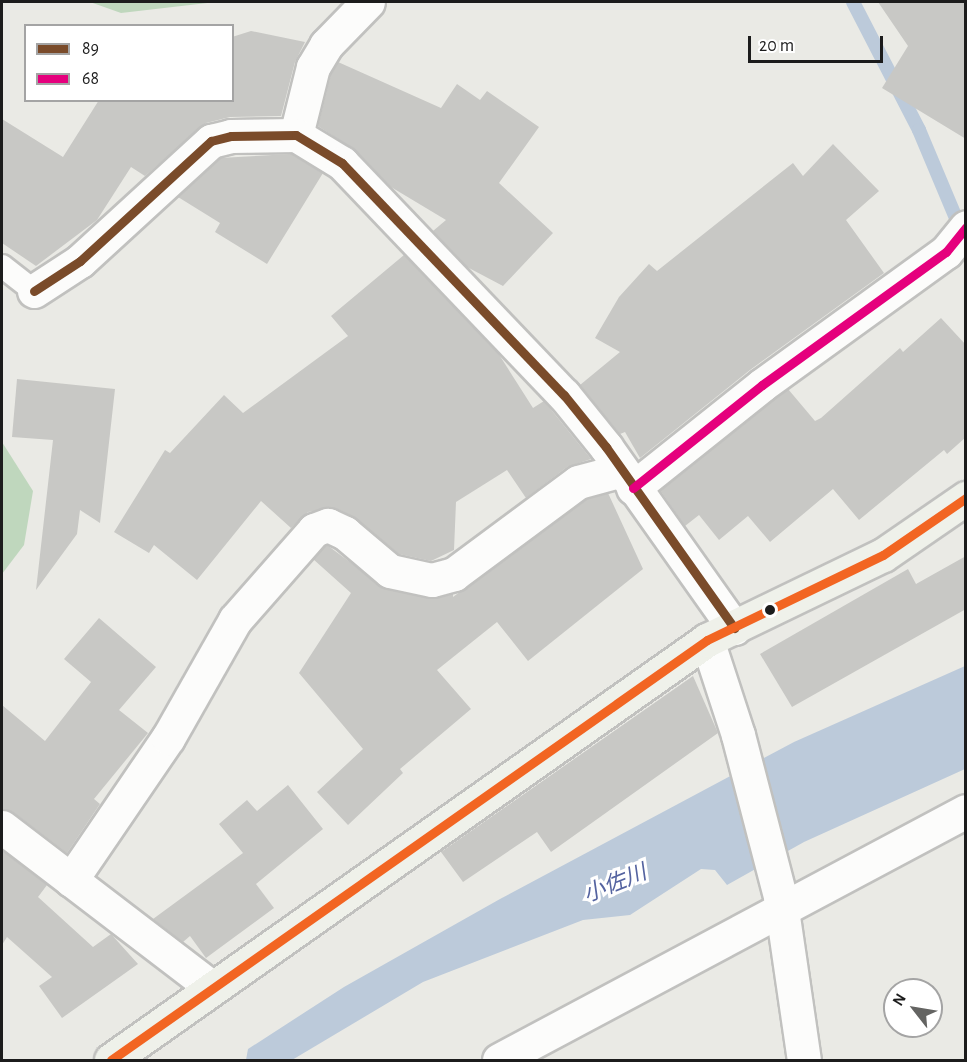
<!DOCTYPE html>
<meta charset="utf-8">
<style>
body{margin:0}
#map{position:relative;width:967px;height:1062px;overflow:hidden;background:#eaeae5;font-family:"Alegreya Sans","Noto Sans JP",sans-serif}
div>[style]{position:absolute}
.forest>*{inset:0;background:#bfd7bd}
.water>*{inset:0;background:#bccada}
.stream>*{height:14px;margin:-7px;padding:0 7px;transform-origin:7px;border-radius:7px;background:#bccada}
.building>*{inset:0;background:#c8c8c5}
.roads{filter:drop-shadow(2px 0 #c1c1bf) drop-shadow(-2px 0 #c1c1bf) drop-shadow(0 2px #c1c1bf) drop-shadow(0 -2px #c1c1bf)}
.service>*{height:22px;margin:-11px;padding:0 11px;transform-origin:11px;border-radius:11px;background:#fcfcfb}
.minor>*{height:33px;margin:-16.5px;padding:0 16.5px;transform-origin:16.5px;border-radius:16.5px;background:#fcfcfb}
.secondary>*{height:33px;margin:-16.5px;padding:0 16.5px;transform-origin:16.5px;border-radius:16.5px;background:#eff1ea}
.bus-1>*{height:9px;margin:-4.5px;padding:0 4.5px;transform-origin:4.5px;border-radius:4.5px;background:#7a4b2a}
.bus-2>*{height:9px;margin:-4.5px;padding:0 4.5px;transform-origin:4.5px;border-radius:4.5px;background:#e5007d}
.bus-3>*{height:9px;margin:-4.5px;padding:0 4.5px;transform-origin:4.5px;border-radius:4.5px;background:#f26522}
.dots>*{width:16px;height:16px;translate:-50% -50%;box-sizing:border-box;border:3px solid #fff;border-radius:50%}
span{translate:-50% -50%;white-space:nowrap;text-align:center;line-height:1.15;-webkit-text-stroke:6px #fff;paint-order:stroke}
.water-label{font-size:22px;color:#5463a0;font-style:italic}
.frame{position:absolute;inset:0;border:3px solid #1c1c1c;pointer-events:none}
.legend{position:absolute;left:24px;top:24px;width:210px;height:78px;box-sizing:border-box;background:#fff;border:2px solid #a4a4a4;margin:0;padding:8px 10px;list-style:none;font-size:18px;color:#1c1c1c}
.legend li{display:flex;align-items:center;gap:12px;height:30px}
.legend b{width:30px;border:2px solid #a4a4a4}
.north{position:absolute;left:883px;top:978px;width:60px;height:60px;box-sizing:border-box;background:#fff;border:2px solid #a4a4a4;border-radius:50%;rotate:301deg;font-size:16px;font-weight:700;line-height:24px;text-align:center;color:#1c1c1c}
.north::after{content:'';display:block;margin:auto;width:21px;height:27px;background:#646462;clip-path:polygon(50% 0,100% 100%,50% 72%,0 100%)}
.scale{position:absolute;left:748px;top:36px;width:135px;height:27px;box-sizing:border-box;border:3px solid #1c1c1c;border-top:0;padding-left:8px;font-size:18px;line-height:21px;white-space:nowrap;color:#1c1c1c;-webkit-text-stroke:4px #fff;paint-order:stroke}
</style>
<div id="map">
<div class="forest">
<i style="clip-path:polygon(90px 2px,216px 2px,121px 13px)"></i>
<i style="clip-path:polygon(2px 442px,33px 491px,24px 545px,2px 574px)"></i>
</div>
<div class="water">
<i style="clip-path:polygon(965px 666px,965px 769px,804px 842px,727px 885px,715px 870px,701px 869px,630px 915px,583px 920px,423px 982px,292px 1060px,246px 1060px,248px 1049px,344px 987px,500px 899px,794px 742px)"></i>
</div>
<div class="stream">
<i style="left:853px;top:2px;width:144px;rotate:62.7deg"></i>
<i style="left:919px;top:130px;width:103px;rotate:67.2deg"></i>
</div>
<div class="building">
<i style="clip-path:polygon(878px 2px,966px 2px,966px 139px,882px 88px,908px 46px)"></i>
<i style="clip-path:polygon(251px 31px,305px 42px,295px 62px,281px 116px,230px 117px,206px 123px,145px 176px,131px 167px,97px 220px,36px 266px,2px 243px,2px 119px,63px 157px,99px 100px,232px 100px,232px 37px)"></i>
<i style="clip-path:polygon(338px 62px,441px 108px,457px 84px,480px 100px,487px 91px,539px 127px,499px 183px,553px 233px,503px 286px,467px 267px,433px 231px,446px 220px,391px 187px,355px 150px,318px 126px,331px 74px)"></i>
<i style="clip-path:polygon(833px 144px,879px 191px,846px 220px,884px 273px,750px 370px,640px 458px,625px 432px,620px 434px,580px 385px,620px 352px,595px 338px,619px 297px,649px 264px,657px 271px,793px 163px,803px 176px)"></i>
<i style="clip-path:polygon(291px 154px,323px 173px,267px 264px,215px 232px,220px 223px,178px 197px,220px 158px)"></i>
<i style="clip-path:polygon(404px 255px,498px 353px,533px 408px,544px 401px,591px 459px,567px 467px,526px 498px,507px 470px,456px 502px,454px 550px,431px 561px,399px 554px,357px 519px,336px 508px,308px 512px,291px 528px,261px 501px,197px 580px,154px 545px,149px 553px,114px 532px,165px 450px,170px 453px,224px 395px,243px 413px,348px 336px,331px 316px)"></i>
<i style="clip-path:polygon(941px 318px,966px 345px,966px 437px,947px 454px,944px 450px,859px 520px,833px 489px,770px 542px,748px 516px,719px 540px,699px 515px,685px 526px,660px 490px,788px 389px,815px 421px,821px 418px,900px 348px,903px 352px)"></i>
<i style="clip-path:polygon(17px 379px,115px 389px,100px 523px,80px 510px,77px 534px,36px 590px,53px 440px,12px 437px)"></i>
<i style="clip-path:polygon(608px 493px,643px 569px,528px 661px,497px 622px,437px 670px,471px 709px,400px 769px,403px 773px,348px 825px,317px 792px,363px 749px,299px 673px,351px 593px,313px 559px,327px 545px,386px 589px,428px 598px,453px 594px,453px 597px,586px 499px)"></i>
<i style="clip-path:polygon(966px 556px,966px 609px,792px 707px,760px 654px,908px 569px,916px 584px)"></i>
<i style="clip-path:polygon(99px 618px,156px 667px,119px 710px,148px 733px,94px 799px,100px 804px,67px 853px,13px 812px,2px 809px,2px 705px,45px 741px,91px 682px,64px 659px)"></i>
<i style="clip-path:polygon(693px 676px,718px 733px,551px 852px,537px 832px,463px 882px,441px 852px)"></i>
<i style="clip-path:polygon(288px 785px,323px 829px,256px 884px,274px 908px,206px 958px,190px 936px,183px 942px,153px 919px,243px 853px,219px 824px,247px 800px,257px 811px)"></i>
<i style="clip-path:polygon(2px 850px,47px 885px,38px 897px,93px 947px,111px 934px,138px 964px,62px 1018px,39px 986px,52px 977px,7px 937px,2px 945px)"></i>
</div>
<div class="roads">
<div class="service">
<i style="left:2px;top:266px;width:41px;rotate:38deg"></i>
</div>
<div class="minor">
<i style="left:296px;top:135px;width:70px;rotate:-76deg"></i>
<i style="left:313px;top:67px;width:26px;rotate:-59deg"></i>
<i style="left:326px;top:45px;width:60px;rotate:-45.7deg"></i>
<i style="left:34px;top:291px;width:55px;rotate:-33.1deg"></i>
<i style="left:80px;top:261px;width:178px;rotate:-42.5deg"></i>
<i style="left:211px;top:141px;width:21px;rotate:-14deg"></i>
<i style="left:231px;top:136px;width:65px;rotate:-0.9deg"></i>
<i style="left:296px;top:135px;width:54px;rotate:31.3deg"></i>
<i style="left:342px;top:163px;width:321px;rotate:46.3deg"></i>
<i style="left:564px;top:395px;width:67px;rotate:51.1deg"></i>
<i style="left:606px;top:447px;width:222px;rotate:54.7deg"></i>
<i style="left:633px;top:488px;width:165px;rotate:-38.6deg"></i>
<i style="left:762px;top:385px;width:227px;rotate:-35.9deg"></i>
<i style="left:946px;top:252px;width:32px;rotate:-51deg"></i>
<i style="left:707px;top:640px;width:100px;rotate:71.9deg"></i>
<i style="left:738px;top:735px;width:166px;rotate:75.4deg"></i>
<i style="left:780px;top:896px;width:166px;rotate:81.7deg"></i>
<i style="left:2px;top:827px;width:263px;rotate:37.4deg"></i>
<i style="left:71px;top:880px;width:172px;rotate:-55.7deg"></i>
<i style="left:168px;top:738px;width:136px;rotate:-60.4deg"></i>
<i style="left:235px;top:620px;width:120px;rotate:-48.7deg"></i>
<i style="left:314px;top:530px;width:15px;rotate:-20deg"></i>
<i style="left:328px;top:525px;width:19px;rotate:25deg"></i>
<i style="left:345px;top:533px;width:59px;rotate:40.2deg"></i>
<i style="left:390px;top:571px;width:43px;rotate:12.1deg"></i>
<i style="left:432px;top:580px;width:23px;rotate:-15deg"></i>
<i style="left:454px;top:574px;width:154px;rotate:-36.6deg"></i>
<i style="left:578px;top:482px;width:42px;rotate:-15deg"></i>
<i style="left:499px;top:1060px;width:529px;rotate:-28.07deg"></i>
</div>
<div class="secondary">
<i style="left:111px;top:1060px;width:729px;rotate:-35.17deg"></i>
<i style="left:707px;top:640px;width:195px;rotate:-25.8deg"></i>
<i style="left:883px;top:555px;width:101px;rotate:-34.5deg"></i>
</div>
</div>
<div class="bus-1">
<i style="left:34px;top:291px;width:55px;rotate:-33.1deg"></i>
<i style="left:80px;top:261px;width:178px;rotate:-42.5deg"></i>
<i style="left:211px;top:141px;width:21px;rotate:-14deg"></i>
<i style="left:231px;top:136px;width:65px;rotate:-0.9deg"></i>
<i style="left:296px;top:135px;width:54px;rotate:31.3deg"></i>
<i style="left:342px;top:163px;width:321px;rotate:46.3deg"></i>
<i style="left:564px;top:395px;width:67px;rotate:51.1deg"></i>
<i style="left:606px;top:447px;width:222px;rotate:54.7deg"></i>
</div>
<div class="bus-2">
<i style="left:633px;top:488px;width:165px;rotate:-38.6deg"></i>
<i style="left:762px;top:385px;width:227px;rotate:-35.9deg"></i>
<i style="left:946px;top:252px;width:32px;rotate:-51deg"></i>
</div>
<div class="bus-3">
<i style="left:111px;top:1060px;width:729px;rotate:-35.17deg"></i>
<i style="left:707px;top:640px;width:195px;rotate:-25.8deg"></i>
<i style="left:883px;top:555px;width:101px;rotate:-34.5deg"></i>
</div>
<div class="dots">
<i style="left:770px;top:610px;background:#1c1c1c"></i>
</div>
<div class="water-label">
<span style="left:615px;top:884px;rotate:-22deg">小佐川</span>
</div>
<div class="frame"></div>
<ul class="legend">
<li><b style="height:8px;background:#7a4b2a"></b>89</li>
<li><b style="height:8px;background:#e5007d"></b>68</li>
</ul>
<div class="north">N</div>
<div class="scale">20 m</div>
</div>
